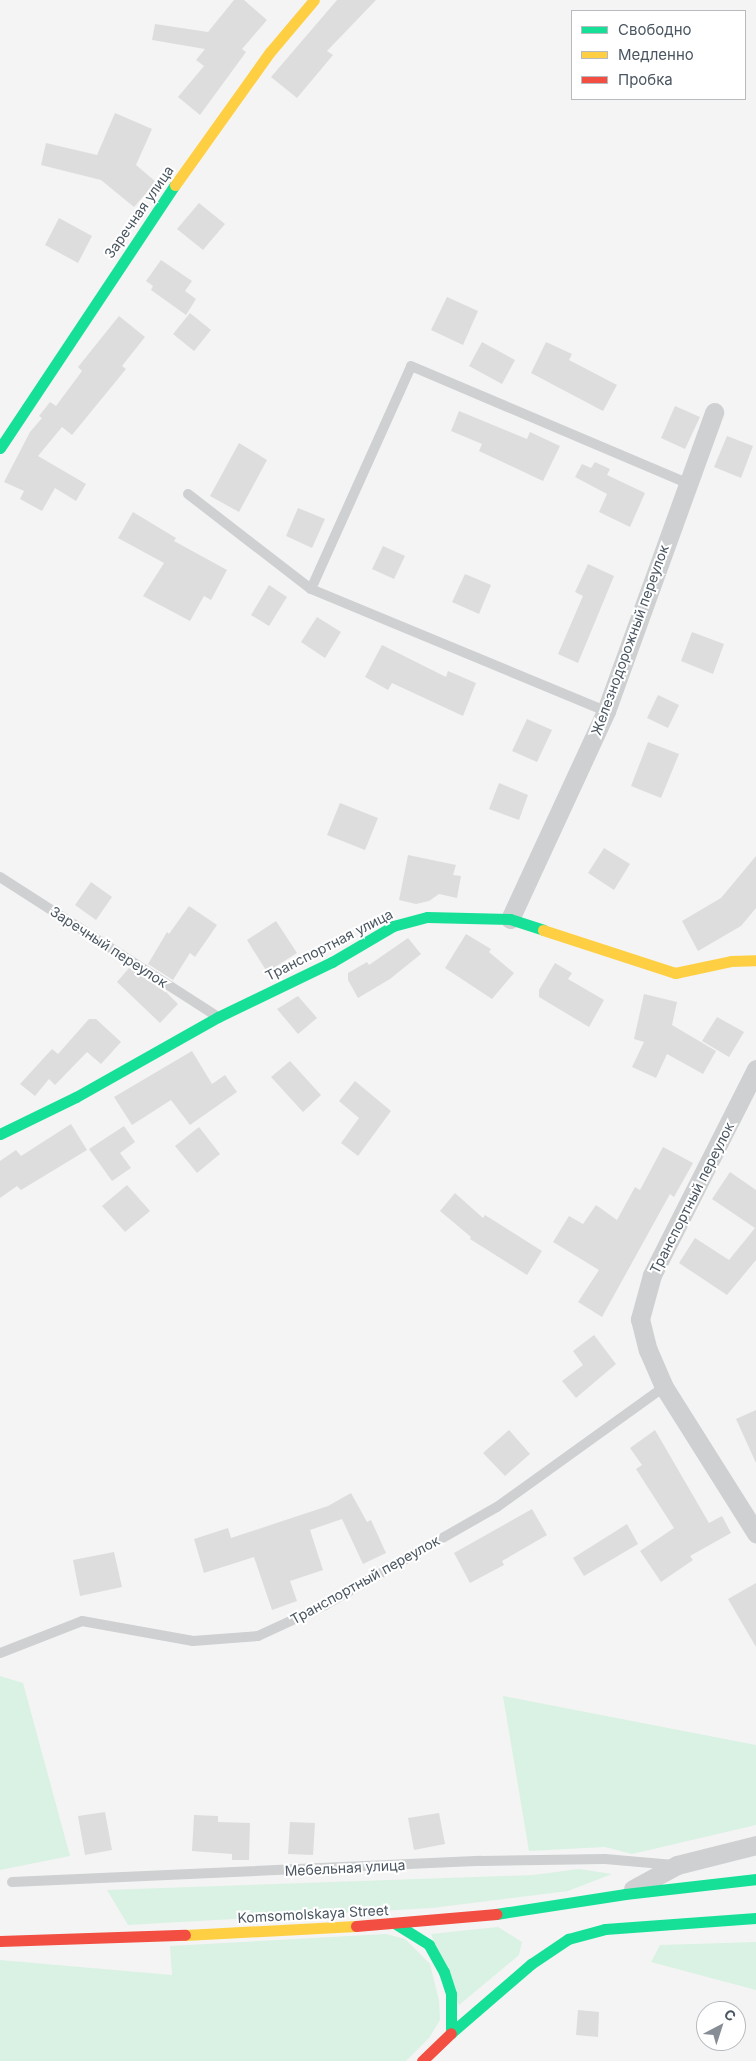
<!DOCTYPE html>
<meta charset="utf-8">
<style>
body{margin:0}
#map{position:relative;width:756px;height:2061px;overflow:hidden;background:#f4f4f4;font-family:Inter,sans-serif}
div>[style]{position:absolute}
.green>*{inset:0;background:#d9f2e3}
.building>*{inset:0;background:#ddddde}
.lane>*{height:10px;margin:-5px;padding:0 5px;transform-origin:5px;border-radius:5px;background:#ced0d2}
.street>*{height:19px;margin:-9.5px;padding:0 9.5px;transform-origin:9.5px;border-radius:9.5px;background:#ced0d2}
.fast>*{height:11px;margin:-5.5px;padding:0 5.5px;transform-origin:5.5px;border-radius:5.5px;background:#16e098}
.slow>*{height:11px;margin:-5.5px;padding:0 5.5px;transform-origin:5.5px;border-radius:5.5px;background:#ffcf43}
.jam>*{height:11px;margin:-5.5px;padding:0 5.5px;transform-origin:5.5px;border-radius:5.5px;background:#f24e42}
span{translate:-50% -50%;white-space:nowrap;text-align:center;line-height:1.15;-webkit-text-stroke:4px #fff;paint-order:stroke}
.street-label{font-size:14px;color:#4a5661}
.legend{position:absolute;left:571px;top:10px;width:175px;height:90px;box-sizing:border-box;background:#fff;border:1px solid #b7bbc0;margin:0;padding:6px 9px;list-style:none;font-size:15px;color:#4a5661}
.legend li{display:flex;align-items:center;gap:10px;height:25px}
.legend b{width:25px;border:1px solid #b7bbc0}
.north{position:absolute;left:696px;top:2001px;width:50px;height:50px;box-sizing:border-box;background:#fff;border:1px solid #b7bbc0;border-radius:50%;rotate:40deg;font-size:14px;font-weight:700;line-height:20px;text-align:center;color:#4a5661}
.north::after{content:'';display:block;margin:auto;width:18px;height:22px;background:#868d94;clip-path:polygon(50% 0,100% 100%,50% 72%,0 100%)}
</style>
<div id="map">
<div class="green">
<i style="clip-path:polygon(0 1676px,23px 1683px,70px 1856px,0 1870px)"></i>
<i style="clip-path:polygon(503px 1696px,756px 1745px,756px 1825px,632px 1854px,605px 1847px,529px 1851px)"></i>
<i style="clip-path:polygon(579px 1869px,612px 1874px,568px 1891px,432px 1908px,128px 1925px,107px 1890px,533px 1875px)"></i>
<i style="clip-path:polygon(498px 1927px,522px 1942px,519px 1955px,459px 2005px,431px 1934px)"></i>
<i style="clip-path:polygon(386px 1934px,405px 1939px,430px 1964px,439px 2001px,440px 2020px,429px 2038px,406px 2061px,0 2061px,0 1960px,172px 1975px,170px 1946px)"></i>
<i style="clip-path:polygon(756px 1942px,756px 1990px,651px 1962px,660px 1945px)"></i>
</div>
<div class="building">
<i style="clip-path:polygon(234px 0,244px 0,267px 20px,242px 49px,246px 52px,200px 115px,178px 97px,204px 66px,196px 60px,205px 49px,152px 40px,155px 24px,208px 32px)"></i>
<i style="clip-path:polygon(337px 0,376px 0,327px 51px,333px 55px,297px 98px,271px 77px)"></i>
<i style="clip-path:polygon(115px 113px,152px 129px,136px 165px,156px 182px,134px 207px,101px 180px,41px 165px,46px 143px,97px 155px)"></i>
<i style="clip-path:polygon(199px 203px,225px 224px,203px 250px,177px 229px)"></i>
<i style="clip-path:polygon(59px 218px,92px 236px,78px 263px,45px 245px)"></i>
<i style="clip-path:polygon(161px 260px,192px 281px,185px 291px,196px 299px,186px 315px,151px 290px,153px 286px,146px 281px)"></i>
<i style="clip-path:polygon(447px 297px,478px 311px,463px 345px,431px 330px)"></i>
<i style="clip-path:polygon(190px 313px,211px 330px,194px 351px,173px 334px)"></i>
<i style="clip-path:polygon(119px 316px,145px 337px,122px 366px,126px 369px,72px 435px,62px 427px,38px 456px,86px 484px,76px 501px,55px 488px,42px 511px,20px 499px,24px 491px,4px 482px,30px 432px,42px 418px,39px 416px,50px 402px,56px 406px,82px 371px,78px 367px)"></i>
<i style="clip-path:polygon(482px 342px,515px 360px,502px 384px,469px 366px)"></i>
<i style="clip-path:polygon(546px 342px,572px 354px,569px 360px,617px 385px,603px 411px,531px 373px)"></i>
<i style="clip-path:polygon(675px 406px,700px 417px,685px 449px,661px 438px)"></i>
<i style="clip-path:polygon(459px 411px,527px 439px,530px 432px,560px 446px,543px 481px,479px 451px,482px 444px,451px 431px)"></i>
<i style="clip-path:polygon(727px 436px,753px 446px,741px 478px,714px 467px)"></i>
<i style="clip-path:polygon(239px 443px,267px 460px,239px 512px,210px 496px)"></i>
<i style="clip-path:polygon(595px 462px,610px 469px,607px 475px,645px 493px,630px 527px,599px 512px,607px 494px,575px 477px,582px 464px,591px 468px)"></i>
<i style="clip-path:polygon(298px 508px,325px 519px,312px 548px,286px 536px)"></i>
<i style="clip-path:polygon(133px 512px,176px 538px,174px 541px,227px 570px,211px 600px,204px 596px,190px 621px,143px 596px,164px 563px,118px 538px)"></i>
<i style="clip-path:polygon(383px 546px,405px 556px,394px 579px,372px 569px)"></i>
<i style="clip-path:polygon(588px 564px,614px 576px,578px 663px,558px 654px,583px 596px,575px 592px)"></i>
<i style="clip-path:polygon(465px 574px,491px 585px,479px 614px,452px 602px)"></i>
<i style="clip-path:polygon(269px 585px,287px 597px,269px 626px,251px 615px)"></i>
<i style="clip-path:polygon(317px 617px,341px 632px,325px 658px,301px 642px)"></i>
<i style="clip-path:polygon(692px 632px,724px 644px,713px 674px,681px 661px)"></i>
<i style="clip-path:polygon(382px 645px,446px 677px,448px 671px,476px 683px,463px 716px,392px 683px,388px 690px,365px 677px)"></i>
<i style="clip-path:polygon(658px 695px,679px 705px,668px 728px,647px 718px)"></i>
<i style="clip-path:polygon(527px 719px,552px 730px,537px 762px,512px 751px)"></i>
<i style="clip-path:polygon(648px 742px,679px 754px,661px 798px,631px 786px)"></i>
<i style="clip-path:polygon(499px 783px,528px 795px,519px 820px,489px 809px)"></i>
<i style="clip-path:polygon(340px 803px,378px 818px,365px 850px,327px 835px)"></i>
<i style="clip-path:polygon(604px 848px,630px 864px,614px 890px,588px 873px)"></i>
<i style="clip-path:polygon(408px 855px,456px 865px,453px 875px,461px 876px,457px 898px,439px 894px,429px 901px,416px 904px,399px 900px)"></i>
<i style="clip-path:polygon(756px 856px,756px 908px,741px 926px,698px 951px,682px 921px,721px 898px)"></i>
<i style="clip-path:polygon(91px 882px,112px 897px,96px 920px,75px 905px)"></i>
<i style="clip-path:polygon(189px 906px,217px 925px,195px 957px,190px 953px,173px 980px,148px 964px,167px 932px,169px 934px)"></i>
<i style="clip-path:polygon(276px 921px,297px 953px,267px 972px,247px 940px)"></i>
<i style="clip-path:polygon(466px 934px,491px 949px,489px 952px,514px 973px,492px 999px,445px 968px)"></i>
<i style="clip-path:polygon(408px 938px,421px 954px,390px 979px,358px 998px,348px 980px,348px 973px,367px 962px,369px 965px)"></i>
<i style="clip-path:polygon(555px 963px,572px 973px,568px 979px,604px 1000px,589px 1027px,539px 997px,539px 990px)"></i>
<i style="clip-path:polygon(129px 968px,166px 992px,178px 1004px,160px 1023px,117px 982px)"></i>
<i style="clip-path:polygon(644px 994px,677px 1002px,672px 1025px,716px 1051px,703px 1074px,667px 1054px,656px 1078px,632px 1067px,644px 1042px,634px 1039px)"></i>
<i style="clip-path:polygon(298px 996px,317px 1018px,298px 1034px,277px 1009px)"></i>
<i style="clip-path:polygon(717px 1017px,744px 1032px,729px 1057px,702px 1041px)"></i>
<i style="clip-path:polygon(89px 1019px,96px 1019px,121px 1042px,101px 1064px,87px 1052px,55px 1085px,49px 1079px,35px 1096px,20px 1084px,52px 1049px,58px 1054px)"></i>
<i style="clip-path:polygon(192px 1051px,212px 1084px,225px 1075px,237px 1092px,190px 1125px,171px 1100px,132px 1125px,114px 1097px)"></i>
<i style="clip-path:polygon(290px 1061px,321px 1095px,303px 1112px,271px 1077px)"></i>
<i style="clip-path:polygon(355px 1081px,391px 1111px,358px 1156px,341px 1143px,359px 1118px,339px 1101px)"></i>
<i style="clip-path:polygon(71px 1124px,87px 1150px,21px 1190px,17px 1186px,0 1198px,0 1161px,16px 1150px,21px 1156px)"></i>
<i style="clip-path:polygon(124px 1126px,135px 1142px,120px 1153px,131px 1168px,112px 1181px,89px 1149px)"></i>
<i style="clip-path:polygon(199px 1127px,220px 1154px,197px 1173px,175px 1146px)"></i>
<i style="clip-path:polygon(663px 1147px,693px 1163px,674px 1197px,670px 1194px,602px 1317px,578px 1302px,599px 1270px,553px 1242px,569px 1216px,583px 1224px,596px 1205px,617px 1220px,635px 1187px,640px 1190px)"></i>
<i style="clip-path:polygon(730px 1172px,756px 1190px,756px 1260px,727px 1295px,679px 1263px,695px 1238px,729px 1260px,755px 1228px,712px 1199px)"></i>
<i style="clip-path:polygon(127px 1185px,150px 1211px,125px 1232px,102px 1206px)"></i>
<i style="clip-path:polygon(455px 1193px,483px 1218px,485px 1215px,542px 1251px,527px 1275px,470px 1239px,471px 1237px,440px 1211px)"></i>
<i style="clip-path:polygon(594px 1335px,616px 1364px,576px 1398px,562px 1381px,583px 1365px,573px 1351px)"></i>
<i style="clip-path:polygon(756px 1410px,756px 1463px,736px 1419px)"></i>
<i style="clip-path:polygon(509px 1430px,530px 1454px,505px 1476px,483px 1453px)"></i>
<i style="clip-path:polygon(655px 1430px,709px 1523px,722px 1516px,731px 1533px,690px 1556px,693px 1560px,661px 1582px,640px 1551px,674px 1528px,636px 1469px,642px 1465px,630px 1448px)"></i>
<i style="clip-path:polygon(351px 1493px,367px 1522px,371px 1520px,386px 1553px,363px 1564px,342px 1519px,310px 1530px,323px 1570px,290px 1581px,297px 1601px,272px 1610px,254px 1557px,204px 1573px,194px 1539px,228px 1528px,231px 1538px,328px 1506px)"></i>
<i style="clip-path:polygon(532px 1509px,547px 1535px,502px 1561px,504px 1565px,470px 1583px,454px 1553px)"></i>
<i style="clip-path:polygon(627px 1524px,638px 1544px,584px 1576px,573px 1558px)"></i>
<i style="clip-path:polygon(114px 1552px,122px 1587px,80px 1596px,73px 1560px)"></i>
<i style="clip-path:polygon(756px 1583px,756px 1647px,728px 1599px)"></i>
<i style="clip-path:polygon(105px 1812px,112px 1850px,85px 1855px,78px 1816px)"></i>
<i style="clip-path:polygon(439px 1813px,445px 1844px,414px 1850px,408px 1818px)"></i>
<i style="clip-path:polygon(194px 1815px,218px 1816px,218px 1822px,250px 1823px,249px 1860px,232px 1860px,232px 1854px,192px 1851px)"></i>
<i style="clip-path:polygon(290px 1822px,315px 1823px,313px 1855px,288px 1854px)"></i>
<i style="clip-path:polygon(578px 2010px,599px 2012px,598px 2037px,576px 2035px)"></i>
</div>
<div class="lane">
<i style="left:188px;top:494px;width:155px;rotate:37.7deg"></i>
<i style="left:311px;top:589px;width:319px;rotate:22.5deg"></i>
<i style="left:311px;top:589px;width:244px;rotate:-65.8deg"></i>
<i style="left:411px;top:366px;width:300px;rotate:23deg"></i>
<i style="left:0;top:877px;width:255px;rotate:32.7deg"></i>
<i style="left:0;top:1653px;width:88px;rotate:-21.3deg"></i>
<i style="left:82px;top:1621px;width:113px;rotate:10.2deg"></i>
<i style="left:193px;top:1641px;width:65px;rotate:-4.4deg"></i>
<i style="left:258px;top:1636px;width:74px;rotate:-24.8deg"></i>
<i style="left:325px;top:1605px;width:198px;rotate:-29.7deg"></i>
<i style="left:497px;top:1507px;width:206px;rotate:-35.7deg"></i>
<i style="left:12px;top:1882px;width:469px;rotate:-2.6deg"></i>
<i style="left:481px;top:1861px;width:124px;rotate:-0.9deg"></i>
<i style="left:605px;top:1859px;width:69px;rotate:5deg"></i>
</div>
<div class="street">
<i style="left:510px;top:919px;width:229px;rotate:-65.2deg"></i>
<i style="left:606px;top:711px;width:318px;rotate:-70.1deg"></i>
<i style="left:756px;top:1069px;width:231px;rotate:116.8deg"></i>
<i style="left:652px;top:1275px;width:46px;rotate:105.3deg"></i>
<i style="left:640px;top:1319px;width:32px;rotate:76deg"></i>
<i style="left:648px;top:1350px;width:40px;rotate:66.6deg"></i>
<i style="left:664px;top:1387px;width:173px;rotate:57.8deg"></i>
<i style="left:633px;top:1889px;width:50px;rotate:-28.6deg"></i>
<i style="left:677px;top:1865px;width:81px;rotate:-14.2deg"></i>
</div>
<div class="fast">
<i style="left:0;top:448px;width:316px;rotate:-56.4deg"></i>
<i style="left:0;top:1134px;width:85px;rotate:-26deg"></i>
<i style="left:76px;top:1097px;width:163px;rotate:-29.4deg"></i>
<i style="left:218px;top:1017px;width:127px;rotate:-25.8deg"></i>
<i style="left:332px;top:962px;width:71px;rotate:-30.5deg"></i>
<i style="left:393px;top:926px;width:35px;rotate:-15deg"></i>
<i style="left:427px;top:917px;width:83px;rotate:1.4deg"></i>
<i style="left:510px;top:919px;width:35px;rotate:18deg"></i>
<i style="left:496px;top:1914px;width:131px;rotate:-8.8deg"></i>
<i style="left:625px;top:1894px;width:132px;rotate:-6.5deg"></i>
<i style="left:396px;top:1924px;width:39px;rotate:32deg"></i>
<i style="left:429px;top:1945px;width:31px;rotate:61deg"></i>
<i style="left:444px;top:1972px;width:23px;rotate:72deg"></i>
<i style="left:451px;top:1994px;width:39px;rotate:90deg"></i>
<i style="left:451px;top:2033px;width:106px;rotate:-40.8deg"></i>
<i style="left:531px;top:1964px;width:45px;rotate:-34deg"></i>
<i style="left:568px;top:1939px;width:38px;rotate:-15deg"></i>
<i style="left:605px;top:1929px;width:151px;rotate:-4.2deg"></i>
</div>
<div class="slow">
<i style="left:175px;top:185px;width:163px;rotate:-54.5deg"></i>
<i style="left:270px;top:52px;width:68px;rotate:-49.8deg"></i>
<i style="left:543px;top:930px;width:139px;rotate:18deg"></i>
<i style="left:675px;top:973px;width:57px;rotate:-12.1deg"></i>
<i style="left:731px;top:961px;width:25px;rotate:-2deg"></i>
<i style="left:185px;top:1935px;width:171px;rotate:-3deg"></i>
</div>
<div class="jam">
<i style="left:356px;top:1926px;width:141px;rotate:-4.9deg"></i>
<i style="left:0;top:1941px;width:185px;rotate:-1.9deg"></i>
<i style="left:422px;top:2061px;width:40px;rotate:-44deg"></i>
</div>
<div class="street-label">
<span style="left:139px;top:212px;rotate:-55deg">Заречная улица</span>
<span style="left:630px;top:640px;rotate:-70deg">Железнодорожный переулок</span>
<span style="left:329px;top:945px;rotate:-27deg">Транспортная улица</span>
<span style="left:109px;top:947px;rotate:33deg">Заречный переулок</span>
<span style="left:692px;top:1198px;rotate:-63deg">Транспортный переулок</span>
<span style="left:365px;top:1580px;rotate:-29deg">Транспортный переулок</span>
<span style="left:345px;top:1868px;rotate:-3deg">Мебельная улица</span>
<span style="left:313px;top:1914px;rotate:-3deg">Komsomolskaya Street</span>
</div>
<ul class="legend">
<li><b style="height:6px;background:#16e098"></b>Свободно</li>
<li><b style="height:6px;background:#ffcf43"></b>Медленно</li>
<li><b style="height:6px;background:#f24e42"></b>Пробка</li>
</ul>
<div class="north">С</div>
</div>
